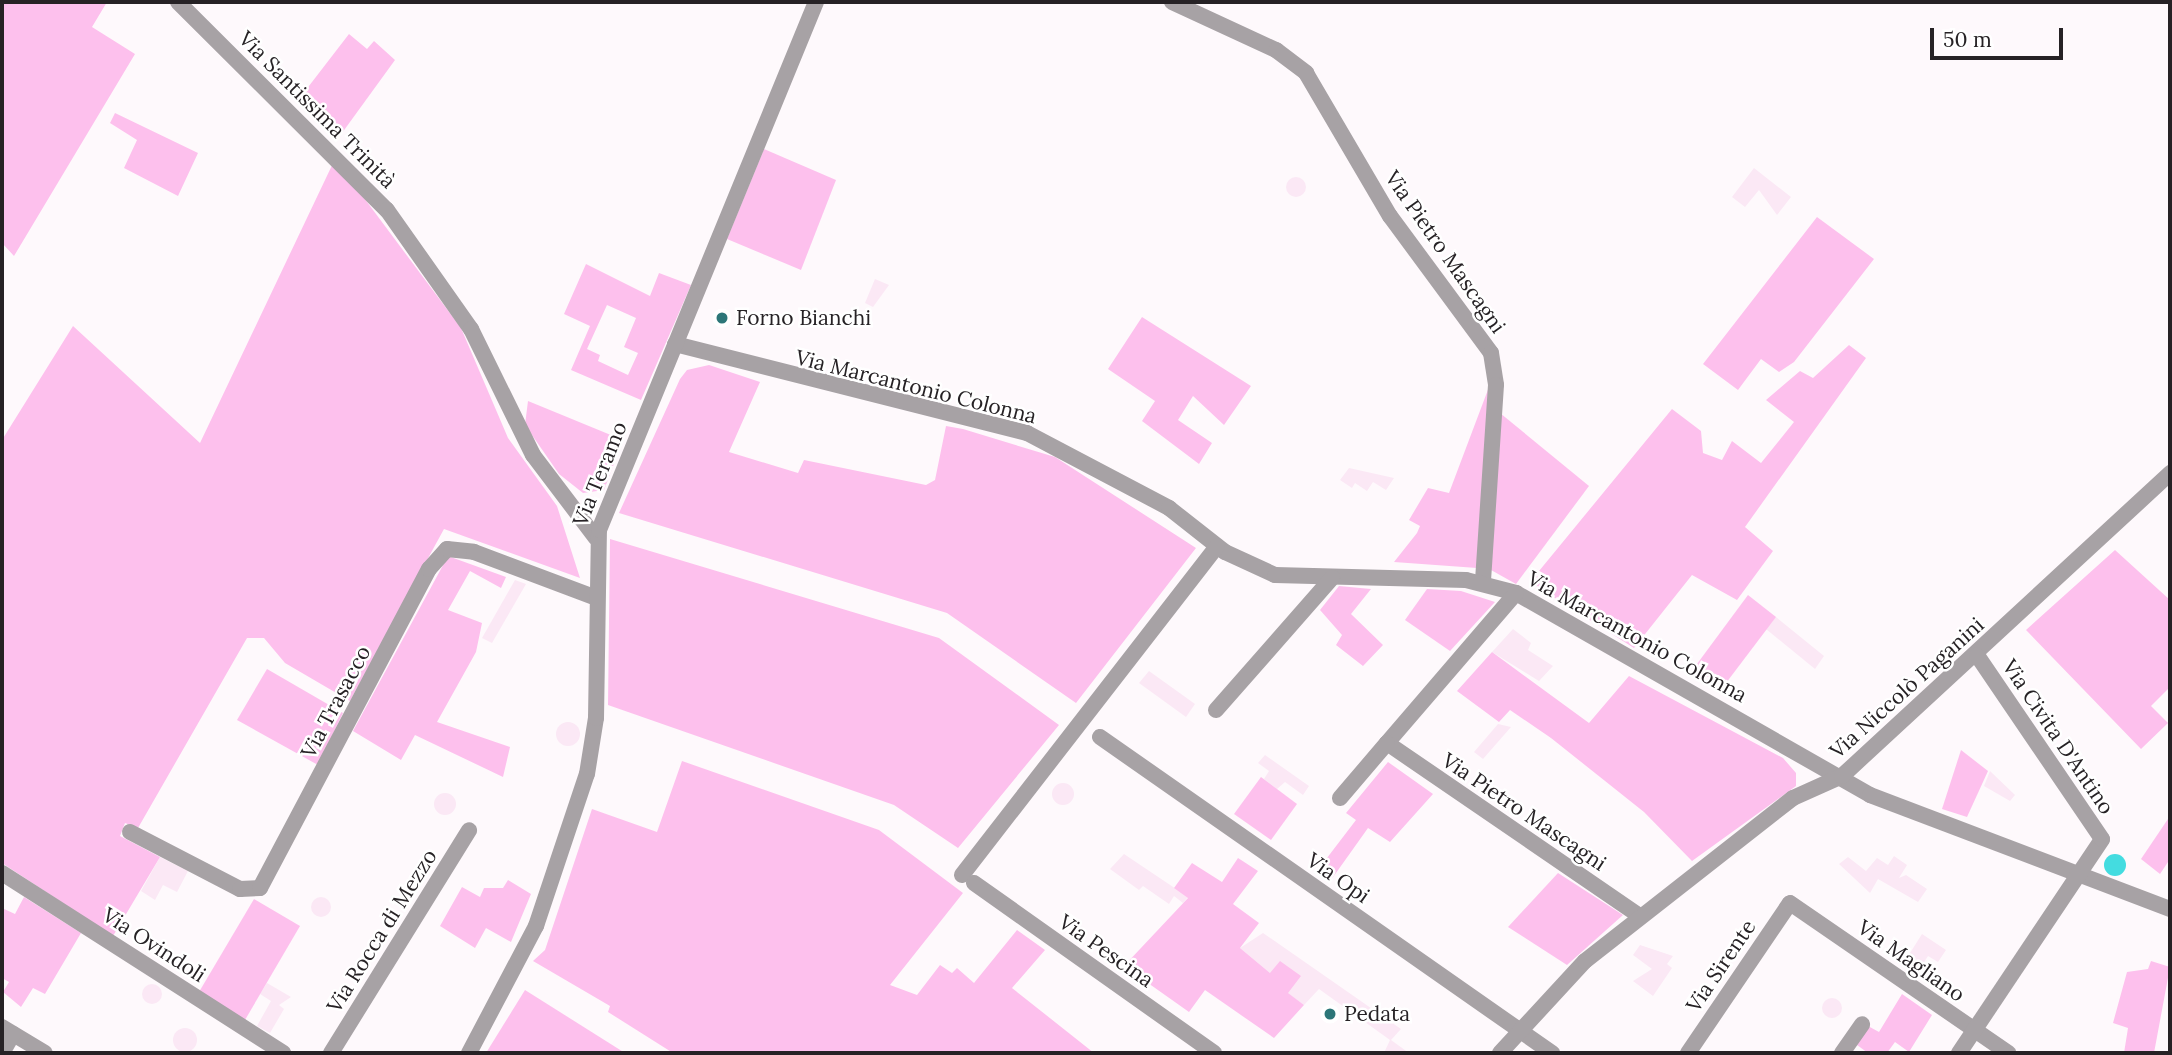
<!DOCTYPE html>
<meta charset="utf-8">
<style>
body{margin:0}
#map{position:relative;width:2172px;height:1055px;overflow:hidden;background:#fef9fc;font-family:Lora,serif}
div>[style]{position:absolute}
.built>*{inset:0;background:#fbe8f5}
.round{border-radius:50%}
.green>*{inset:0;background:#fdc0ed}
.water>*{inset:0;background:#44dce0}
.minor>*{height:16px;margin:-8px;padding:0 8px;transform-origin:8px;border-radius:8px;background:#a7a2a5}
.dots>*{width:19px;height:19px;translate:-50% -50%;box-sizing:border-box;border:4px solid #fff;border-radius:50%}
span{translate:-50% -50%;white-space:nowrap;text-align:center;line-height:1.15;-webkit-text-stroke:5px #fff;paint-order:stroke}
.street-label{font-size:21px;color:#262225}
.poi-label{font-size:21px;color:#262225}
.left{translate:0 -50%;text-align:left}
.frame{position:absolute;inset:0;border:4px solid #262225;pointer-events:none}
.scale{position:absolute;left:1930px;top:28px;width:133px;height:32px;box-sizing:border-box;border:4px solid #262225;border-top:0;padding-left:9px;font-size:21px;line-height:24px;white-space:nowrap;color:#262225;-webkit-text-stroke:5px #fff;paint-order:stroke}
</style>
<div id="map">
<div class="built">
<i style="clip-path:polygon(1754px 168px,1791px 197px,1777px 215px,1759px 190px,1745px 207px,1732px 197px)"></i>
<i class="round" style="left:1286px;top:177px;width:20px;height:20px"></i>
<i style="clip-path:polygon(875px 279px,889px 285px,873px 307px,865px 303px)"></i>
<i style="clip-path:polygon(1349px 468px,1394px 478px,1386px 490px,1373px 482px,1367px 491px,1355px 483px,1352px 488px,1340px 480px)"></i>
<i style="clip-path:polygon(515px 580px,526px 584px,492px 643px,482px 638px)"></i>
<i style="clip-path:polygon(1776px 617px,1824px 656px,1815px 669px,1766px 629px)"></i>
<i style="clip-path:polygon(1513px 629px,1531px 643px,1528px 650px,1553px 666px,1539px 681px,1492px 652px)"></i>
<i style="clip-path:polygon(1149px 671px,1195px 704px,1186px 717px,1139px 683px)"></i>
<i class="round" style="left:556px;top:722px;width:24px;height:24px"></i>
<i style="clip-path:polygon(1498px 724px,1511px 727px,1483px 759px,1474px 752px)"></i>
<i style="clip-path:polygon(1265px 755px,1309px 786px,1303px 795px,1285px 782px,1277px 789px,1264px 779px,1269px 771px,1258px 763px)"></i>
<i style="clip-path:polygon(1990px 771px,2015px 795px,2010px 801px,1984px 786px)"></i>
<i class="round" style="left:1052px;top:783px;width:22px;height:22px"></i>
<i class="round" style="left:434px;top:793px;width:22px;height:22px"></i>
<i style="clip-path:polygon(1124px 854px,1188px 897px,1183px 903px,1174px 896px,1169px 904px,1143px 886px,1139px 890px,1110px 869px)"></i>
<i style="clip-path:polygon(1894px 856px,1907px 865px,1899px 878px,1906px 875px,1927px 889px,1918px 902px,1878px 879px,1870px 893px,1839px 864px,1848px 857px,1866px 871px,1877px 858px,1888px 865px)"></i>
<i style="clip-path:polygon(160px 857px,188px 871px,177px 892px,163px 885px,155px 900px,141px 891px)"></i>
<i class="round" style="left:311px;top:897px;width:20px;height:20px"></i>
<i style="clip-path:polygon(1263px 933px,1401px 1029px,1391px 1040px,1409px 1053px,1384px 1053px,1390px 1040px,1319px 989px,1304px 1005px,1287px 993px,1300px 976px,1270px 973px,1240px 948px)"></i>
<i style="clip-path:polygon(1922px 934px,1946px 950px,1938px 962px,1928px 956px,1919px 970px,1905px 961px)"></i>
<i style="clip-path:polygon(1640px 945px,1673px 956px,1667px 964px,1672px 968px,1653px 996px,1633px 981px,1652px 969px,1633px 955px)"></i>
<i style="clip-path:polygon(267px 983px,291px 997px,279px 1005px,284px 1009px,270px 1033px,257px 1026px,271px 1001px,260px 994px)"></i>
<i class="round" style="left:142px;top:984px;width:20px;height:20px"></i>
<i class="round" style="left:1822px;top:998px;width:20px;height:20px"></i>
<i class="round" style="left:173px;top:1028px;width:24px;height:24px"></i>
</div>
<div class="green">
<i style="clip-path:polygon(2px 2px,107px 2px,92px 27px,135px 54px,14px 256px,2px 243px)"></i>
<i style="clip-path:polygon(349px 34px,367px 49px,374px 41px,395px 60px,342px 133px,302px 95px)"></i>
<i style="clip-path:polygon(115px 113px,198px 153px,178px 196px,124px 168px,137px 140px,110px 123px)"></i>
<i style="clip-path:polygon(764px 149px,836px 180px,801px 270px,727px 239px)"></i>
<i style="clip-path:polygon(335px 159px,461px 328px,508px 438px,557px 506px,580px 578px,444px 529px,350px 701px,285px 663px,264px 638px,247px 638px,138px 828px,125px 823px,120px 836px,160px 857px,113px 936px,2px 863px,2px 440px,73px 326px,200px 443px)"></i>
<i style="clip-path:polygon(1817px 217px,1874px 259px,1794px 362px,1779px 372px,1761px 359px,1738px 390px,1703px 364px)"></i>
<i style="clip-path:polygon(evenodd,586px 264px,650px 296px,659px 273px,691px 285px,641px 400px,571px 370px,590px 326px,564px 314px,586px 264px,607px 305px,636px 318px,624px 347px,638px 353px,628px 375px,598px 361px,600px 355px,587px 349px,607px 305px)"></i>
<i style="clip-path:polygon(1142px 317px,1251px 386px,1224px 425px,1193px 396px,1178px 420px,1212px 443px,1199px 464px,1142px 421px,1155px 401px,1108px 369px)"></i>
<i style="clip-path:polygon(1849px 345px,1866px 358px,1745px 527px,1773px 551px,1737px 600px,1692px 575px,1634px 648px,1530px 582px,1672px 409px,1701px 431px,1703px 453px,1722px 460px,1732px 441px,1761px 463px,1794px 422px,1766px 400px,1800px 371px,1813px 378px)"></i>
<i style="clip-path:polygon(709px 365px,760px 382px,729px 452px,798px 473px,804px 460px,926px 485px,935px 480px,946px 426px,963px 429px,1055px 457px,1196px 548px,1076px 703px,947px 613px,619px 513px,680px 379px,687px 370px)"></i>
<i style="clip-path:polygon(1492px 379px,1477px 568px,1394px 562px,1417px 533px,1420px 526px,1409px 520px,1428px 488px,1449px 493px)"></i>
<i style="clip-path:polygon(528px 401px,623px 440px,604px 490px,583px 493px,559px 474px,525px 425px)"></i>
<i style="clip-path:polygon(1500px 413px,1589px 486px,1516px 584px,1491px 570px)"></i>
<i style="clip-path:polygon(610px 539px,939px 638px,1059px 725px,958px 848px,894px 805px,608px 705px)"></i>
<i style="clip-path:polygon(2115px 550px,2170px 600px,2170px 687px,2151px 706px,2168px 723px,2141px 749px,2026px 630px)"></i>
<i style="clip-path:polygon(448px 556px,506px 577px,501px 588px,470px 571px,448px 610px,482px 623px,476px 652px,437px 722px,510px 747px,503px 777px,415px 735px,401px 760px,353px 731px)"></i>
<i style="clip-path:polygon(1339px 586px,1371px 589px,1351px 614px,1383px 645px,1363px 666px,1336px 645px,1342px 635px,1320px 610px)"></i>
<i style="clip-path:polygon(1427px 589px,1461px 591px,1495px 602px,1450px 651px,1405px 620px)"></i>
<i style="clip-path:polygon(1748px 595px,1776px 617px,1723px 687px,1694px 668px)"></i>
<i style="clip-path:polygon(1492px 652px,1589px 723px,1629px 676px,1783px 758px,1796px 773px,1796px 786px,1692px 861px,1644px 812px,1551px 738px,1510px 710px,1499px 722px,1457px 691px)"></i>
<i style="clip-path:polygon(267px 669px,343px 713px,318px 765px,237px 720px)"></i>
<i style="clip-path:polygon(1961px 750px,1988px 771px,1967px 817px,1942px 809px)"></i>
<i style="clip-path:polygon(682px 761px,879px 830px,963px 893px,890px 985px,917px 995px,940px 965px,952px 973px,957px 968px,974px 983px,1017px 930px,1045px 950px,1012px 988px,1094px 1053px,673px 1053px,608px 1012px,610px 1006px,533px 961px,545px 950px,592px 809px,657px 832px)"></i>
<i style="clip-path:polygon(1388px 762px,1433px 794px,1390px 842px,1368px 828px,1331px 880px,1317px 871px,1356px 820px,1346px 813px)"></i>
<i style="clip-path:polygon(1261px 777px,1297px 804px,1271px 840px,1234px 814px)"></i>
<i style="clip-path:polygon(2170px 816px,2170px 859px,2160px 874px,2141px 859px)"></i>
<i style="clip-path:polygon(1238px 858px,1258px 871px,1233px 904px,1259px 923px,1240px 948px,1270px 973px,1280px 961px,1301px 976px,1288px 993px,1304px 1005px,1274px 1038px,1205px 990px,1189px 1012px,1124px 966px,1188px 898px,1174px 888px,1192px 863px,1222px 882px)"></i>
<i style="clip-path:polygon(1558px 873px,1623px 915px,1567px 965px,1508px 927px)"></i>
<i style="clip-path:polygon(508px 880px,531px 894px,511px 942px,486px 928px,475px 948px,440px 926px,462px 887px,480px 897px,484px 888px,503px 888px)"></i>
<i style="clip-path:polygon(24px 897px,81px 933px,45px 994px,33px 988px,21px 1007px,3px 992px,9px 982px,2px 978px,2px 908px,15px 914px)"></i>
<i style="clip-path:polygon(254px 899px,300px 926px,245px 1020px,199px 992px)"></i>
<i style="clip-path:polygon(2151px 961px,2170px 967px,2154px 1053px,2124px 1053px,2128px 1028px,2113px 1023px,2127px 972px,2148px 969px)"></i>
<i style="clip-path:polygon(525px 990px,625px 1053px,486px 1053px)"></i>
<i style="clip-path:polygon(1902px 994px,1932px 1015px,1909px 1052px,1895px 1042px,1887px 1053px,1868px 1053px,1857px 1045px,1868px 1026px,1879px 1032px)"></i>
</div>
<div class="water">
<i class="round" style="left:2104px;top:854px;width:22px;height:22px"></i>
</div>
<div class="minor">
<i style="left:178px;top:2px;width:295px;rotate:44.9deg"></i>
<i style="left:387px;top:210px;width:146px;rotate:54.8deg"></i>
<i style="left:471px;top:329px;width:140px;rotate:63.8deg"></i>
<i style="left:533px;top:455px;width:104px;rotate:52.8deg"></i>
<i style="left:1172px;top:2px;width:115px;rotate:24.8deg"></i>
<i style="left:1276px;top:50px;width:38px;rotate:37deg"></i>
<i style="left:1306px;top:73px;width:166px;rotate:59.6deg"></i>
<i style="left:1390px;top:216px;width:170px;rotate:53.6deg"></i>
<i style="left:1491px;top:353px;width:32px;rotate:81deg"></i>
<i style="left:1496px;top:385px;width:197px;rotate:93.8deg"></i>
<i style="left:675px;top:344px;width:363px;rotate:14.2deg"></i>
<i style="left:1027px;top:433px;width:161px;rotate:27.8deg"></i>
<i style="left:1169px;top:508px;width:71px;rotate:38.2deg"></i>
<i style="left:1225px;top:552px;width:55px;rotate:24.7deg"></i>
<i style="left:1275px;top:575px;width:191px;rotate:1.5deg"></i>
<i style="left:1466px;top:580px;width:52px;rotate:14.6deg"></i>
<i style="left:1516px;top:593px;width:408px;rotate:29.7deg"></i>
<i style="left:1870px;top:795px;width:321px;rotate:20.8deg"></i>
<i style="left:1516px;top:593px;width:198px;rotate:130.7deg"></i>
<i style="left:1387px;top:743px;width:304px;rotate:34.4deg"></i>
<i style="left:1216px;top:710px;width:176px;rotate:-48.7deg"></i>
<i style="left:1100px;top:737px;width:552px;rotate:34.96deg"></i>
<i style="left:1340px;top:798px;width:72px;rotate:-49.5deg"></i>
<i style="left:130px;top:832px;width:124px;rotate:27.4deg"></i>
<i style="left:240px;top:889px;width:20px;rotate:-3deg"></i>
<i style="left:260px;top:888px;width:361px;rotate:-62.1deg"></i>
<i style="left:429px;top:569px;width:27px;rotate:-48deg"></i>
<i style="left:447px;top:549px;width:27px;rotate:6deg"></i>
<i style="left:474px;top:552px;width:128px;rotate:20.6deg"></i>
<i style="left:2px;top:873px;width:334px;rotate:32.6deg"></i>
<i style="left:962px;top:875px;width:416px;rotate:-52.2deg"></i>
<i style="left:974px;top:883px;width:294px;rotate:35.3deg"></i>
<i style="left:2px;top:1027px;width:50px;rotate:31.2deg"></i>
<i style="left:2px;top:1053px;width:22px;rotate:-60deg"></i>
<i style="left:331px;top:1053px;width:262px;rotate:-58.2deg"></i>
<i style="left:469px;top:1053px;width:144px;rotate:-62.2deg"></i>
<i style="left:536px;top:926px;width:160px;rotate:-71.5deg"></i>
<i style="left:587px;top:774px;width:57px;rotate:-80.9deg"></i>
<i style="left:596px;top:718px;width:188px;rotate:-89.1deg"></i>
<i style="left:599px;top:530px;width:571px;rotate:-67.66deg"></i>
<i style="left:1500px;top:1053px;width:125px;rotate:-47.3deg"></i>
<i style="left:1585px;top:961px;width:264px;rotate:-38.1deg"></i>
<i style="left:1793px;top:798px;width:54px;rotate:-24.2deg"></i>
<i style="left:1842px;top:776px;width:447px;rotate:-42.7deg"></i>
<i style="left:1688px;top:1053px;width:181px;rotate:-55.8deg"></i>
<i style="left:1790px;top:903px;width:265px;rotate:34.5deg"></i>
<i style="left:1842px;top:1053px;width:35px;rotate:-55deg"></i>
<i style="left:1959px;top:1053px;width:257px;rotate:-56.2deg"></i>
<i style="left:2102px;top:839px;width:222px;rotate:-124.2deg"></i>
</div>
<div class="dots">
<i style="left:722px;top:318px;background:#2c7678"></i>
<i style="left:1330px;top:1014px;background:#2c7678"></i>
</div>
<div class="street-label">
<span style="left:317px;top:110px;rotate:45deg">Via Santissima Trinità</span>
<span style="left:1445px;top:252px;rotate:55deg">Via Pietro Mascagni</span>
<span style="left:916px;top:387px;rotate:14deg">Via Marcantonio Colonna</span>
<span style="left:600px;top:474px;rotate:-68deg">Via Teramo</span>
<span style="left:1637px;top:637px;rotate:29deg">Via Marcantonio Colonna</span>
<span style="left:1907px;top:688px;rotate:-42deg">Via Niccolò Paganini</span>
<span style="left:336px;top:702px;rotate:-62deg">Via Trasacco</span>
<span style="left:2058px;top:737px;rotate:56deg">Via Civita D'Antino</span>
<span style="left:1524px;top:812px;rotate:34deg">Via Pietro Mascagni</span>
<span style="left:1338px;top:878px;rotate:35deg">Via Opi</span>
<span style="left:382px;top:931px;rotate:-58deg">Via Rocca di Mezzo</span>
<span style="left:154px;top:945px;rotate:33deg">Via Ovindoli</span>
<span style="left:1106px;top:951px;rotate:35deg">Via Pescina</span>
<span style="left:1911px;top:961px;rotate:35deg">Via Magliano</span>
<span style="left:1721px;top:966px;rotate:-56deg">Via Sirente</span>
</div>
<div class="poi-label">
<span class="left" style="left:736px;top:318px">Forno Bianchi</span>
<span class="left" style="left:1344px;top:1014px">Pedata</span>
</div>
<div class="frame"></div>
<div class="scale">50 m</div>
</div>
